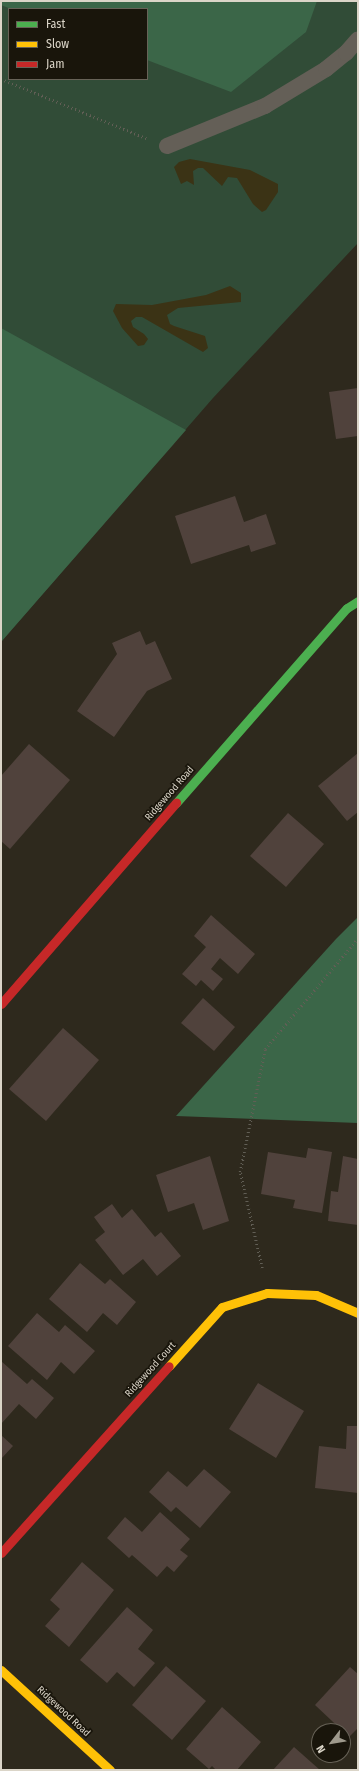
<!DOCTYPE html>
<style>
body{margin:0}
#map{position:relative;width:359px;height:1771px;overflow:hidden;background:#2e291d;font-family:"Fira Sans Condensed",sans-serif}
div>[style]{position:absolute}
.green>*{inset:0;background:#314c37}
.forest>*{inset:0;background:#3b6648}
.sand>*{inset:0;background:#3b3315}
.building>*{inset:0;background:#50423c}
.path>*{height:2.5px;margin-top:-1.25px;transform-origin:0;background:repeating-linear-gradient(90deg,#615e55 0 1px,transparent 0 4px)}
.lane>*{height:16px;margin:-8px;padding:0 8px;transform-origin:8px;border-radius:8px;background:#645f57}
.fast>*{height:9px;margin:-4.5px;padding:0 4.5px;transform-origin:4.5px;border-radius:4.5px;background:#4caf50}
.slow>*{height:9px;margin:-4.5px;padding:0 4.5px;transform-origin:4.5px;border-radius:4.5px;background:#ffc107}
.jam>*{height:9px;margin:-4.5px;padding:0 4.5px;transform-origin:4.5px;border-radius:4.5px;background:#c62828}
span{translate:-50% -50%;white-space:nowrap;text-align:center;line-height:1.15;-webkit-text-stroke:3.5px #19150b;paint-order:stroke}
.street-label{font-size:10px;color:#dbd5c8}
.frame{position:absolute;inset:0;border:2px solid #dbd5c8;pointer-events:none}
.legend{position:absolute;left:8px;top:8px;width:140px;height:72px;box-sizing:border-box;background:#19150b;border:1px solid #676257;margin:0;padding:5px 7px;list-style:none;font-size:12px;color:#dbd5c8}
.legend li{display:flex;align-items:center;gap:8px;height:20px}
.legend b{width:20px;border:1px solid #676257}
.north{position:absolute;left:311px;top:1723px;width:40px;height:40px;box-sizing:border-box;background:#19150b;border:1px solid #676257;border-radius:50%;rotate:239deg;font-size:11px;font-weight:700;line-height:16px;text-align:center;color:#dbd5c8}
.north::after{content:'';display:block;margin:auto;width:14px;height:18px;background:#9e998c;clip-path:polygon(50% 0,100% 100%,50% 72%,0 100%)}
</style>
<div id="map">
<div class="green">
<i style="clip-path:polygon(evenodd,1px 1px,358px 1px,358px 243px,213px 398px,1px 642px,1px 1px,9px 9px,147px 9px,147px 79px,9px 79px,9px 9px)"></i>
</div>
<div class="forest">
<i style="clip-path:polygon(1px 1px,317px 1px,306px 32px,231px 92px,147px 60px,147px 9px,11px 9px,1px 5px)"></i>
<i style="clip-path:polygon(1px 328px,186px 430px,1px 642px)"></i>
<i style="clip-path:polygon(358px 917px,358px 1123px,176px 1116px,336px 939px)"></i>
</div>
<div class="sand">
<i style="clip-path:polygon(190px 159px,250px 170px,278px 184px,278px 192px,266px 210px,262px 212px,253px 204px,237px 178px,228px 177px,222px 186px,203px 168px,198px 168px,193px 171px,194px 185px,187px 181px,181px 184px,174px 167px,179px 162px)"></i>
<i style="clip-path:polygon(230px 286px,241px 293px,241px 302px,178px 308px,167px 315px,170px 324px,174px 326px,205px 336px,208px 348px,203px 352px,142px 317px,136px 317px,131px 321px,133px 327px,144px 334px,148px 339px,144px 345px,138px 346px,122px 328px,113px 311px,116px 304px,152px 305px,206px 295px)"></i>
</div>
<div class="building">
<i style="clip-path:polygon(358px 388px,358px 436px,336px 439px,329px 392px)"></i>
<i style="clip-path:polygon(235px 496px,244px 522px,266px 514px,276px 544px,251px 552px,249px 545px,191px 564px,175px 516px)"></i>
<i style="clip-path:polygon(140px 631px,146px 645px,155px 641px,172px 679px,147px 691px,114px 737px,77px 711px,117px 654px,112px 643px)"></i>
<i style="clip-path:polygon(29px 744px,70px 780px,10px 849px,1px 841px,1px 776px)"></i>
<i style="clip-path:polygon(358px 753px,358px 812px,347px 821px,318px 786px)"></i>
<i style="clip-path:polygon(288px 813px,324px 844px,286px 887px,250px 856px)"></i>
<i style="clip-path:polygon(211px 915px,255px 954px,238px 974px,220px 958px,211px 969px,223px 979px,213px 991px,201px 980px,196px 986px,182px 974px,206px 947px,194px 936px)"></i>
<i style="clip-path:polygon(203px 998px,235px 1027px,214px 1051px,181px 1023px)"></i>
<i style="clip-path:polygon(63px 1028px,99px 1060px,46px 1121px,9px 1089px)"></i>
<i style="clip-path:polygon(308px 1148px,332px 1152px,322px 1213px,293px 1208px,295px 1200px,261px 1194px,268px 1152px,306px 1158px)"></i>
<i style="clip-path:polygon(210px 1156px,229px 1221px,203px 1230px,194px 1203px,168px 1212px,156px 1175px)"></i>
<i style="clip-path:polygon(343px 1156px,358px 1159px,358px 1225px,328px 1221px,331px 1191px,338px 1192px)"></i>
<i style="clip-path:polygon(112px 1204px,122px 1218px,132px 1209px,155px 1237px,161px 1232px,181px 1256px,157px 1276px,143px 1259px,123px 1275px,95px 1240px,105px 1232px,94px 1217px)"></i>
<i style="clip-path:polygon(80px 1263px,105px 1284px,110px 1279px,136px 1302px,117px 1325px,103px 1313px,87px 1332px,49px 1299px)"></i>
<i style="clip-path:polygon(37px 1313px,59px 1332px,65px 1325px,95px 1351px,74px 1374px,61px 1362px,47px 1380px,8px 1346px)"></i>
<i style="clip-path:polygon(1px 1361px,27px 1384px,32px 1379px,54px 1398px,36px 1419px,19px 1404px,1px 1424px)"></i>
<i style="clip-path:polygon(258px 1383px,304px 1411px,276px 1458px,229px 1429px)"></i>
<i style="clip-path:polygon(347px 1426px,358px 1426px,358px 1493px,315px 1488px,319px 1446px,346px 1449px)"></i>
<i style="clip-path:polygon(1px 1435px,13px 1446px,1px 1459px)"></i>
<i style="clip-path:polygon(204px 1469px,231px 1492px,200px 1528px,176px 1507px,171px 1512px,149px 1492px,168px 1471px,187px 1487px)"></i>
<i style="clip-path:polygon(160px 1512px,190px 1539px,180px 1550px,188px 1556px,174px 1572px,167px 1566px,157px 1577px,132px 1555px,129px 1558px,107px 1538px,125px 1517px,142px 1532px)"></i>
<i style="clip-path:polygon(82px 1562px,114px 1590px,69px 1647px,45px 1626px,60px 1609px,50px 1600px)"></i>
<i style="clip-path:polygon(127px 1607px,153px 1630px,138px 1649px,155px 1663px,134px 1687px,117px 1672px,107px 1683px,80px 1660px)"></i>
<i style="clip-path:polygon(166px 1666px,206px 1701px,172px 1740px,132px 1705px)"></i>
<i style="clip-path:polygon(350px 1667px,358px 1674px,358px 1728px,349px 1737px,315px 1705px)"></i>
<i style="clip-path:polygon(222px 1707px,261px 1742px,237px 1770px,216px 1770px,212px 1766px,209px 1769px,186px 1749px)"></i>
<i style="clip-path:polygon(294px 1747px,320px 1770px,273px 1770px)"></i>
</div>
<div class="path">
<i style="left:1px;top:79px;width:157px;rotate:22.1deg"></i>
<i style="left:262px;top:1268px;width:98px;rotate:-102.9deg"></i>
<i style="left:240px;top:1172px;width:126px;rotate:-78.5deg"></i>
<i style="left:265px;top:1049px;width:145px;rotate:-50deg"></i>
</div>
<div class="lane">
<i style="left:167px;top:146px;width:106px;rotate:-22.2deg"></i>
<i style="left:265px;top:106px;width:71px;rotate:-31.2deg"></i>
<i style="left:326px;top:69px;width:26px;rotate:-39deg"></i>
<i style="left:346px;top:53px;width:18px;rotate:-49deg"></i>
</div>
<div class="fast">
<i style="left:176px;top:803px;width:259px;rotate:-48.8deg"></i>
<i style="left:347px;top:608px;width:13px;rotate:-32deg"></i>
</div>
<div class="slow">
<i style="left:169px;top:1366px;width:79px;rotate:-48.1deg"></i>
<i style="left:222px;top:1307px;width:47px;rotate:-17.3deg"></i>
<i style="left:267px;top:1293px;width:49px;rotate:2.3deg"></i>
<i style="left:316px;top:1295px;width:46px;rotate:23.2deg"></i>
<i style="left:1px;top:1670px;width:148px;rotate:42.5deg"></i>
</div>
<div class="jam">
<i style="left:1px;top:1004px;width:267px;rotate:-49deg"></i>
<i style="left:1px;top:1553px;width:251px;rotate:-48.1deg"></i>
</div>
<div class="street-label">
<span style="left:170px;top:794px;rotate:-49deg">Ridgewood Road</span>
<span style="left:151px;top:1370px;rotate:-48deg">Ridgewood Court</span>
<span style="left:63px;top:1712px;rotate:43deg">Ridgewood Road</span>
</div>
<div class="frame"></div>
<ul class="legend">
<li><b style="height:5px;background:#4caf50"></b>Fast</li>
<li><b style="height:5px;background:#ffc107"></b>Slow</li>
<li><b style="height:5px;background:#c62828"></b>Jam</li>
</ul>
<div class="north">N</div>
</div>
